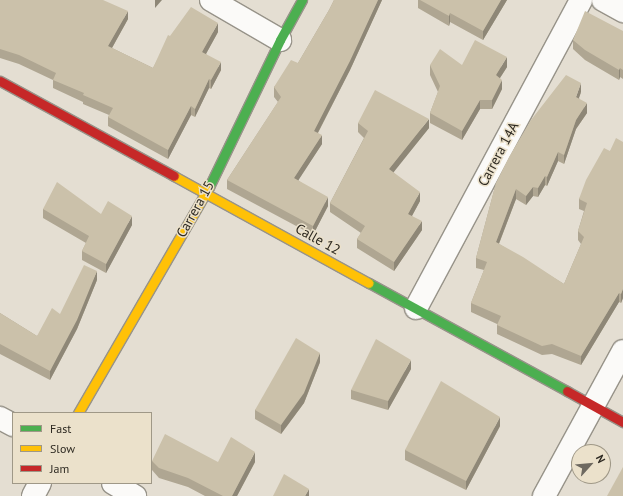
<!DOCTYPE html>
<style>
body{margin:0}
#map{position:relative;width:623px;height:496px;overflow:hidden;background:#e4ded2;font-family:"PT Sans",sans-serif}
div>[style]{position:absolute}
.roads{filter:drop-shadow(1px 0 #979389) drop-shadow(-1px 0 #979389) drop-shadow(0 1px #979389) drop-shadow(0 -1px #979389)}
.street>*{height:22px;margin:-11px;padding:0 11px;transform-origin:11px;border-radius:11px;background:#fbfaf8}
.fast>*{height:9px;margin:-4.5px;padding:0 4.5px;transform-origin:4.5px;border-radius:4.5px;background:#4caf50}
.slow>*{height:9px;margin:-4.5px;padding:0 4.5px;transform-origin:4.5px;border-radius:4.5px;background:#ffc107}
.jam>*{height:9px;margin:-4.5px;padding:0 4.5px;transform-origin:4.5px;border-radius:4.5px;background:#c62828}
.wall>*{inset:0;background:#afa692}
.shaded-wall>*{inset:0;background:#8e8777}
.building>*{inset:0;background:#cbc1aa}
span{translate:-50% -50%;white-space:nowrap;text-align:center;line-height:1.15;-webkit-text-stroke:3px #ebe1cb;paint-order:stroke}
.street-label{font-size:14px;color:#2e2a22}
.legend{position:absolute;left:12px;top:412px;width:140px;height:72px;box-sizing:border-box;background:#ebe1cb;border:1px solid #9f9887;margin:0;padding:5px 7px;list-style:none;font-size:12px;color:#2e2a22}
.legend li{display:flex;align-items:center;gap:8px;height:20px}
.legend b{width:20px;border:1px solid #9f9887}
.north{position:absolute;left:571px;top:444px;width:40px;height:40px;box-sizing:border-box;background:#ebe1cb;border:1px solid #9f9887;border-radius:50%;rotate:63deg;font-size:11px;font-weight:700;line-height:16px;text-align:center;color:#2e2a22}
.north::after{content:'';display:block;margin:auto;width:14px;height:18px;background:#6e6960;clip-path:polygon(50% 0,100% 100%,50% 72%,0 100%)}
</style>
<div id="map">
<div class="roads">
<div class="street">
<i style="left:211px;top:0;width:80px;rotate:30.1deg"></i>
<i style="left:603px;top:0;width:23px;rotate:29deg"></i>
<i style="left:416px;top:308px;width:349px;rotate:-61.8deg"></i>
<i style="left:0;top:418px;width:15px;rotate:28deg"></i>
<i style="left:113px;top:483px;width:26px;rotate:31deg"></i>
<i style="left:33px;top:496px;width:15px;rotate:-62deg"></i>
<i style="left:544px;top:496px;width:165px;rotate:-61.4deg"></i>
</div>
<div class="fast">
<i style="left:209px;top:187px;width:163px;rotate:-64.2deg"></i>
<i style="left:280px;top:40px;width:46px;rotate:-61.2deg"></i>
<i style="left:369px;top:283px;width:226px;rotate:28.6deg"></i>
</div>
<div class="slow">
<i style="left:174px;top:176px;width:222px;rotate:28.8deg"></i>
<i style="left:78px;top:413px;width:261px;rotate:-59.9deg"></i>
</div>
<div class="jam">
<i style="left:0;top:81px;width:198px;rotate:28.6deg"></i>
<i style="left:567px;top:391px;width:64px;rotate:29deg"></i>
</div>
</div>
<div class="wall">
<i style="clip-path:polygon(0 0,128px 19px,112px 48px,153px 68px,170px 36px,218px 32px,206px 54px,221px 70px,211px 89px,209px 88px,195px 117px,191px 115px,168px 159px,108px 126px,108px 117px,109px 115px,83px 104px,83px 102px,53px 88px,53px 80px,19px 64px,0 58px)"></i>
<i style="clip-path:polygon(334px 0,382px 0,350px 70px,318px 133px,322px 144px,298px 180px,328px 206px,313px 235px,227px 189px,227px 180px,278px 102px,274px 97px,274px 87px,298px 63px,329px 10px)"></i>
<i style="clip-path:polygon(418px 0,507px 0,483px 40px,450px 22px,449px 26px,418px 8px)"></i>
<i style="clip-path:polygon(623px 31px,623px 79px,620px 77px,619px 80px,585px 60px,573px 49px,573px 40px)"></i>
<i style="clip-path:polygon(430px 65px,462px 65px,507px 67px,500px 78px,502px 89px,492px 109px,480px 109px,462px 140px,430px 123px,430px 113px,438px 92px,430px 75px)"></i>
<i style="clip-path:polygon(581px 92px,579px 98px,587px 113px,576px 129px,564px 164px,558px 161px,547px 186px,545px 185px,538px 197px,533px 196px,526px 205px,516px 199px,499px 244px,564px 284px,581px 244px,578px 240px,578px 231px,584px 211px,579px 209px,579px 199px,610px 151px,623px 142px,623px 298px,621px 303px,619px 302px,581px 365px,552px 354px,542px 355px,497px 334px,497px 324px,471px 312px,471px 303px,484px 270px,476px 268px,476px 258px,496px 183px)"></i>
<i style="clip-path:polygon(358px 123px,429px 128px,393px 172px,420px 201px,412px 216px,422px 230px,394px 271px,357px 248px,357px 239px,361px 233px,330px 212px,330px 203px,364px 138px,358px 132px)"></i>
<i style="clip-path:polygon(43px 209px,101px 214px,132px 225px,106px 273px,82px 260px,82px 251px,86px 243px,43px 218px)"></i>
<i style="clip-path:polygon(97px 280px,77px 329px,50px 380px,0 354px,0 313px,37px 336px)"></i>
<i style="clip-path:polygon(320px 362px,304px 403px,281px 434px,255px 419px,255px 410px)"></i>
<i style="clip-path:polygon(411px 369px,388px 410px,351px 399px,351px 390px)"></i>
<i style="clip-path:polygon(500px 426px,466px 490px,405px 460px,405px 450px)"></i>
<i style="clip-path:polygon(152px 461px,218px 462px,255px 462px,237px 496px,205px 496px,188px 487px,159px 478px,152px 470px)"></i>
</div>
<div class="shaded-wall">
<i style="clip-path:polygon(155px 0,162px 0,155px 8px)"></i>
<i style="clip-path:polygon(378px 0,382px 0,350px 70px,314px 140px,314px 131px)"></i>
<i style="clip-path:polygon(501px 0,507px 0,483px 40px,483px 31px)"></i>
<i style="clip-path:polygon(128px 11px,128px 19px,108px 55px,108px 46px)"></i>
<i style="clip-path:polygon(450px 13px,450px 22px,449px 26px,449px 16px)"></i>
<i style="clip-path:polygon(218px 23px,218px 32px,202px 61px,202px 52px)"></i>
<i style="clip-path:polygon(507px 57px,507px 67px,496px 84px,496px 75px)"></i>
<i style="clip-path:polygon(221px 62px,221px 70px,211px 89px,211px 80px)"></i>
<i style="clip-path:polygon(620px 68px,620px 77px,619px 80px,619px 70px)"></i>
<i style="clip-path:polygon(209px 79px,209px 88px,195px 117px,195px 109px)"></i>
<i style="clip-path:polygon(502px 80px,502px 89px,492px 109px,492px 100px)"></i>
<i style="clip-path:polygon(581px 83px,581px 92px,576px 106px,576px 97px)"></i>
<i style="clip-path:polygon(480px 100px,480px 109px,462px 140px,462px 131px)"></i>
<i style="clip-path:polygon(587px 103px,587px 113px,576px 129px,564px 164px,564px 155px,576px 120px)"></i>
<i style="clip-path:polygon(191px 106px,191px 115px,168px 159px,168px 150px)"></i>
<i style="clip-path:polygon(429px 119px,429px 128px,389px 178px,389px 169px)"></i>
<i style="clip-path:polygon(322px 135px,322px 144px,294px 187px,294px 178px)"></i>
<i style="clip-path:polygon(558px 152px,558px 161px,547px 186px,547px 177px)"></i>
<i style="clip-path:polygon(545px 176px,545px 185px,538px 197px,538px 188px)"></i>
<i style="clip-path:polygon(533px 187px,533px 196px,526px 205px,526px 196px)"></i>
<i style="clip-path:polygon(516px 189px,516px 199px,496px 251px,496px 242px)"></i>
<i style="clip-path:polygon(420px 192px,420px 201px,408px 223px,408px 214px)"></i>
<i style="clip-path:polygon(328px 197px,328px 206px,313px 235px,313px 226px)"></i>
<i style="clip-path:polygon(132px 216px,132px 225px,106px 273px,106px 264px)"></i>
<i style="clip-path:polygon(422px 221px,422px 230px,394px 271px,394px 262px)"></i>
<i style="clip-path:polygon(97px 271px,97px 280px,77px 329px,50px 380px,50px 371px)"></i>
<i style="clip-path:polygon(623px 289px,623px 298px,621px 303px,621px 294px)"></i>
<i style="clip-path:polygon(619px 293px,619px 302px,581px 365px,581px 356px)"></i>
<i style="clip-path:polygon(320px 353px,320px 362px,304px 403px,281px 434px,281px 425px)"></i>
<i style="clip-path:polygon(411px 360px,411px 369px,388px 410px,388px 401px)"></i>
<i style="clip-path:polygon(500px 417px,500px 426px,466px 490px,466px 481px)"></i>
<i style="clip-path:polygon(255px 452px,255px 462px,237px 496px,232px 496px)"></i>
<i style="clip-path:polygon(309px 489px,309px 496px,305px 496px)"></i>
</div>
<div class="building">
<i style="clip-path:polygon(0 0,103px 0,128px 11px,108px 46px,153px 68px,168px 35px,170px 36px,191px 7px,218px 23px,202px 52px,221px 62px,211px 80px,209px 79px,195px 109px,191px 106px,168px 150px,108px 117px,113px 108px,83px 95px,84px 93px,53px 80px,56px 73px,19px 55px,0 49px)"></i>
<i style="clip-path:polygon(334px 0,378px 0,350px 61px,314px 131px,322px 135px,294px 178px,328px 197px,313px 226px,227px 180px,281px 97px,274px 87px,291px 60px,298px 63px,329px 10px)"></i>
<i style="clip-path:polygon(420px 0,501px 0,483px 31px,450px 13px,449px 16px)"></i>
<i style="clip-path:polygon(585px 11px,623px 31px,623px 70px,620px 68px,619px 70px,585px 50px,573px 40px)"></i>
<i style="clip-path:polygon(475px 40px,507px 57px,496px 75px,502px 80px,492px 100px,480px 100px,462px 131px,430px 113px,440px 86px,430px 65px,440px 49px,462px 65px)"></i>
<i style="clip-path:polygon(566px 75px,581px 83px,576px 97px,587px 103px,576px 120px,564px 155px,558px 152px,547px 177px,545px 176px,538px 188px,533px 187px,526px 196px,516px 189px,496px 242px,523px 257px,564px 284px,584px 237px,578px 231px,587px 203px,579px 199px,586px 180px,604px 148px,610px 151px,616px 138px,623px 142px,623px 289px,621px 294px,619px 293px,581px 356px,552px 344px,542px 346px,497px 325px,501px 316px,471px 303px,487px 262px,476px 258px,496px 183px,509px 157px,531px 120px)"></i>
<i style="clip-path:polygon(375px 90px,429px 119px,389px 169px,420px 192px,408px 214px,422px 221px,394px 262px,357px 239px,365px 226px,330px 203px,368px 131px,358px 123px)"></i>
<i style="clip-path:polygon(57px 182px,101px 214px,108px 201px,132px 216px,106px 264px,82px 251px,89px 236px,43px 209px)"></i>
<i style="clip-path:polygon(84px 265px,97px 271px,77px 320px,50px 371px,0 344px,0 313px,37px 336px,52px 308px,60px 314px)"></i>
<i style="clip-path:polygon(296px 338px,320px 353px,304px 393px,281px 425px,255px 410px)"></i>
<i style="clip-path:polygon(376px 339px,411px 360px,388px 401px,351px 390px)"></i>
<i style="clip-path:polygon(441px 381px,500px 417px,466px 481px,405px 450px)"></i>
<i style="clip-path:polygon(165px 434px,218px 462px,231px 437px,255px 452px,232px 496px,223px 496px,188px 478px,159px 468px,152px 461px)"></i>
<i style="clip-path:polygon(623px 467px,623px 496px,607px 496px)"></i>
<i style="clip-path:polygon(284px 474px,309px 489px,305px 496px,273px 496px)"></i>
</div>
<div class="street-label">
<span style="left:498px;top:154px;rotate:-62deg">Carrera 14A</span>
<span style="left:195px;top:209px;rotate:-61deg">Carrera 15</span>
<span style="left:318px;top:239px;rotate:29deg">Calle 12</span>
</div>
<ul class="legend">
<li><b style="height:5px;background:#4caf50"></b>Fast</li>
<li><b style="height:5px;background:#ffc107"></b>Slow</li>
<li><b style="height:5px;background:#c62828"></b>Jam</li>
</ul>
<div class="north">N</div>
</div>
